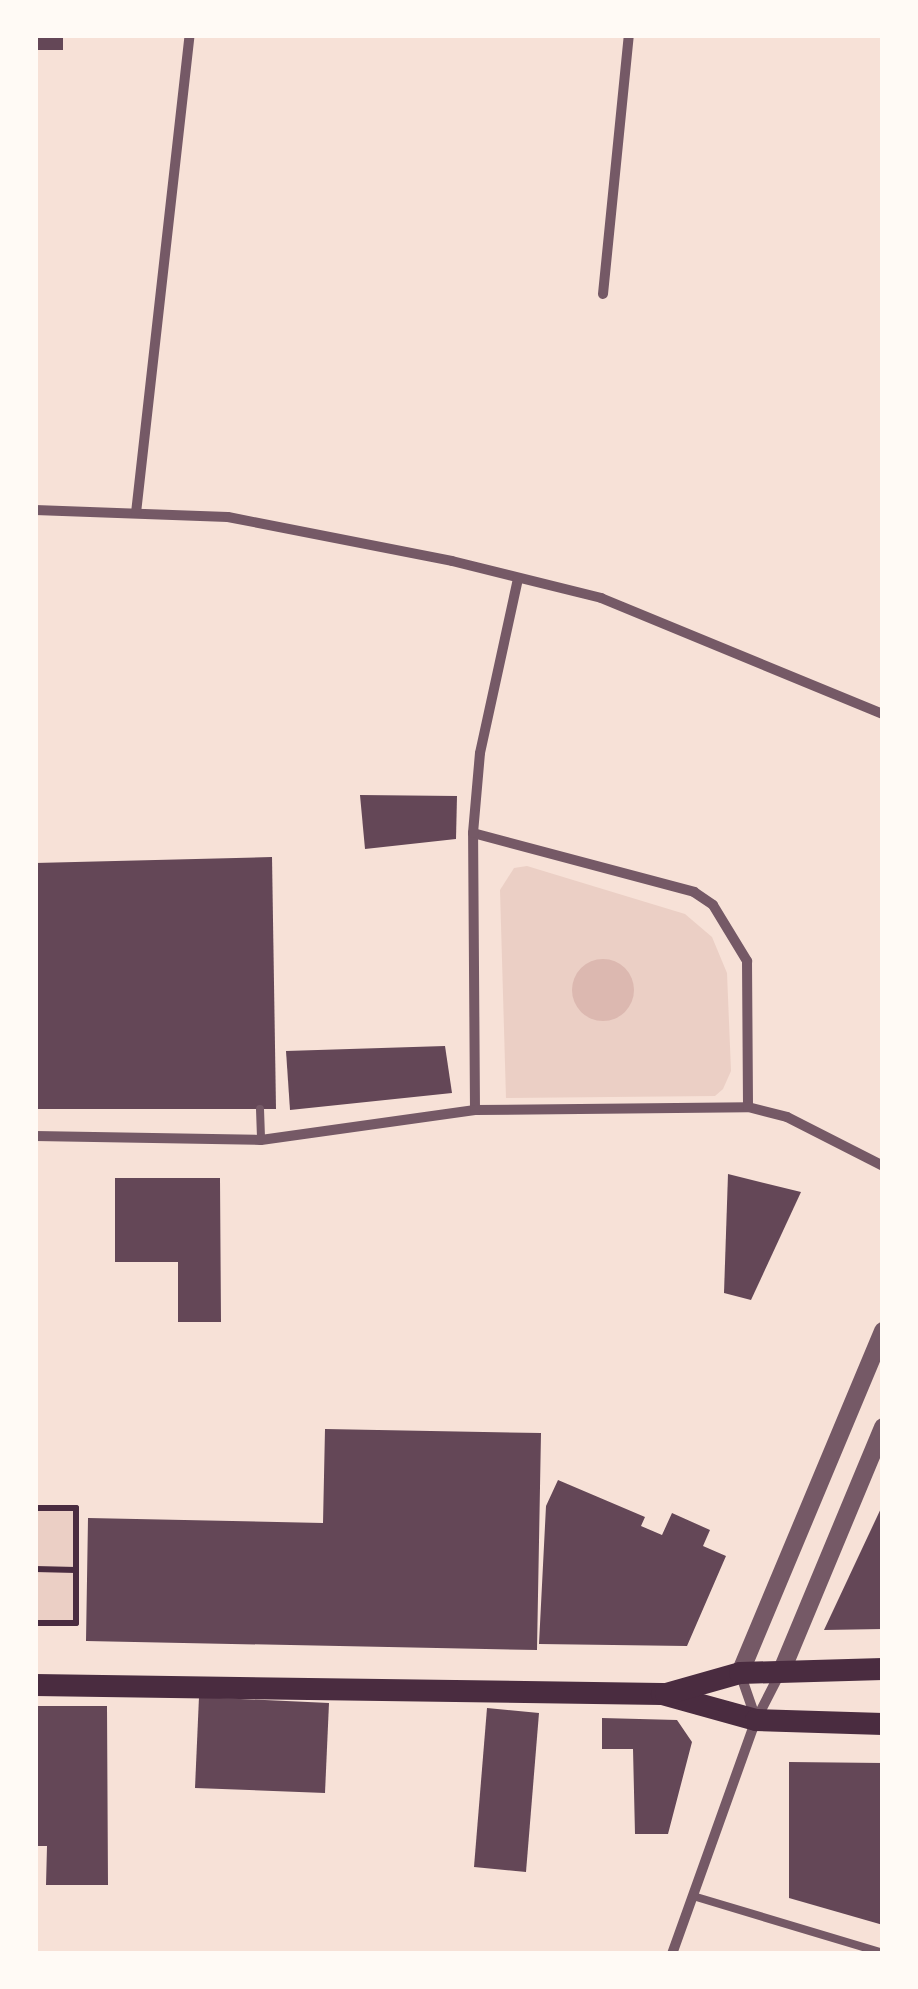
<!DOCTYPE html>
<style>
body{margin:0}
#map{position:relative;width:918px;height:1989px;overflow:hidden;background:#f7e1d7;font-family:Rubik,sans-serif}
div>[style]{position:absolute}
.green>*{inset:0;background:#ebcfc5}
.water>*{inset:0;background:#dcb8b0}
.round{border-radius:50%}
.building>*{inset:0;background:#644757}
.path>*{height:6px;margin:-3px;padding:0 3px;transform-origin:3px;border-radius:3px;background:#4a2c40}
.service>*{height:8px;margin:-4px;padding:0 4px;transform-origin:4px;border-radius:4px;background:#755966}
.minor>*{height:10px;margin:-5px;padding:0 5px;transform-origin:5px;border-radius:5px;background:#755966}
.tertiary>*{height:18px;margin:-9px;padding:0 9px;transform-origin:9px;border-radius:9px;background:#755966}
.primary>*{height:22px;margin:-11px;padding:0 11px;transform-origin:11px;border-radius:11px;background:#4a2c40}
span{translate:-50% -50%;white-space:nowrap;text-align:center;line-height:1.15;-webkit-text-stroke:8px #fffaf5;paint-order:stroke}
.frame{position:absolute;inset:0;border:38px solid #fffaf5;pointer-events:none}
</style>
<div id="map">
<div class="green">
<i style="clip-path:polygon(527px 866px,685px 914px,712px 937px,727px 973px,731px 1071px,723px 1089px,715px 1096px,506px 1098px,500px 890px,514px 868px)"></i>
<i style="clip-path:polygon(35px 1508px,76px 1508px,76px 1623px,35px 1623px)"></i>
</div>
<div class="water">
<i class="round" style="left:572px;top:959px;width:62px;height:62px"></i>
</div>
<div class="building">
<i style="clip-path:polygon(35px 35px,63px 35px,63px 50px,35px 50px)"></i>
<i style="clip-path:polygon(360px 795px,457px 796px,456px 839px,365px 849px)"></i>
<i style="clip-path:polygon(272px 857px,276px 1109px,35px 1109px,35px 863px)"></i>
<i style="clip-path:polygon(445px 1046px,452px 1093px,290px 1110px,286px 1051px)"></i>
<i style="clip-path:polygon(728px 1174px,801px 1192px,751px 1300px,724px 1293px)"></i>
<i style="clip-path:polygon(115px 1178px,220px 1178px,221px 1322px,178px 1322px,178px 1262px,115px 1262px)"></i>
<i style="clip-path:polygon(325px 1429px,541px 1433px,537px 1650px,86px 1641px,88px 1518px,323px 1523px)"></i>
<i style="clip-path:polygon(558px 1480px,645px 1517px,641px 1526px,662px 1535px,672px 1513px,710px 1530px,703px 1546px,726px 1556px,687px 1646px,539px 1644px,546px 1506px)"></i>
<i style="clip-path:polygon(883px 1504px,883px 1629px,824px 1630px)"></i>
<i style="clip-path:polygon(199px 1697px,329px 1703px,325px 1793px,195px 1788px)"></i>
<i style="clip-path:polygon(35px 1706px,107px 1706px,108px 1885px,46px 1885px,47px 1846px,35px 1846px)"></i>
<i style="clip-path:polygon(487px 1708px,539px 1713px,526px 1872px,474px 1867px)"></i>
<i style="clip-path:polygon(602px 1718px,677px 1720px,692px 1742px,668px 1834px,635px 1834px,633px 1749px,602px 1749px)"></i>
<i style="clip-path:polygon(789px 1762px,883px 1763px,883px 1925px,789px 1898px)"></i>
</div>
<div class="path">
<i style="left:35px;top:1508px;width:41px"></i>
<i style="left:76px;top:1508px;width:115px;rotate:90deg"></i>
<i style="left:76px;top:1623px;width:41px;rotate:180deg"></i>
<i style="left:35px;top:1569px;width:41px;rotate:1.4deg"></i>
</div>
<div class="service">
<i style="left:260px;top:1109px;width:31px;rotate:88deg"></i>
<i style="left:693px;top:1896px;width:198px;rotate:16.7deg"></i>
</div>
<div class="minor">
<i style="left:603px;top:294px;width:260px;rotate:-84.3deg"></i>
<i style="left:35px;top:510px;width:193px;rotate:2.1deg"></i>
<i style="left:228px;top:517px;width:228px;rotate:11.1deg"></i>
<i style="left:452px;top:561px;width:154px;rotate:13.9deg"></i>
<i style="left:601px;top:598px;width:305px;rotate:22.4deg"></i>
<i style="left:136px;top:513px;width:481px;rotate:-83.6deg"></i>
<i style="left:473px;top:833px;width:229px;rotate:14.9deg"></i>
<i style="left:694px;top:892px;width:23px;rotate:34deg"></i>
<i style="left:713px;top:905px;width:66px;rotate:58.7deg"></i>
<i style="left:747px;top:961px;width:146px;rotate:89.6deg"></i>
<i style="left:475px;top:1110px;width:277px;rotate:-90.4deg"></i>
<i style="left:473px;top:833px;width:80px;rotate:-85deg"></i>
<i style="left:480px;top:753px;width:179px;rotate:-77.7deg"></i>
<i style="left:35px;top:1136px;width:226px;rotate:1deg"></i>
<i style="left:261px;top:1140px;width:216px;rotate:-8deg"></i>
<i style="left:475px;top:1110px;width:273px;rotate:-0.6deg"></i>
<i style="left:748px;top:1107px;width:40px;rotate:14.4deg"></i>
<i style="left:787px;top:1117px;width:108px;rotate:27deg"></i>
<i style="left:740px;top:1673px;width:49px;rotate:70.8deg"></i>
<i style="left:672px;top:1954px;width:249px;rotate:-70.3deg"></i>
<i style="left:756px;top:1720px;width:51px;rotate:-62.9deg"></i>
</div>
<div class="tertiary">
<i style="left:782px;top:1670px;width:263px;rotate:-67.4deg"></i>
<i style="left:740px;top:1673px;width:371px;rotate:-67.3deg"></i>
</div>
<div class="primary">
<i style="left:35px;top:1685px;width:627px;rotate:0.82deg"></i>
<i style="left:662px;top:1694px;width:98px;rotate:15.5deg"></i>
<i style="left:756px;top:1720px;width:127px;rotate:1.8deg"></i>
<i style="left:666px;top:1694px;width:77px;rotate:-15.8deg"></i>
<i style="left:740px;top:1673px;width:143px;rotate:-1.6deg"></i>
</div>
<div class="frame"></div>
</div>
